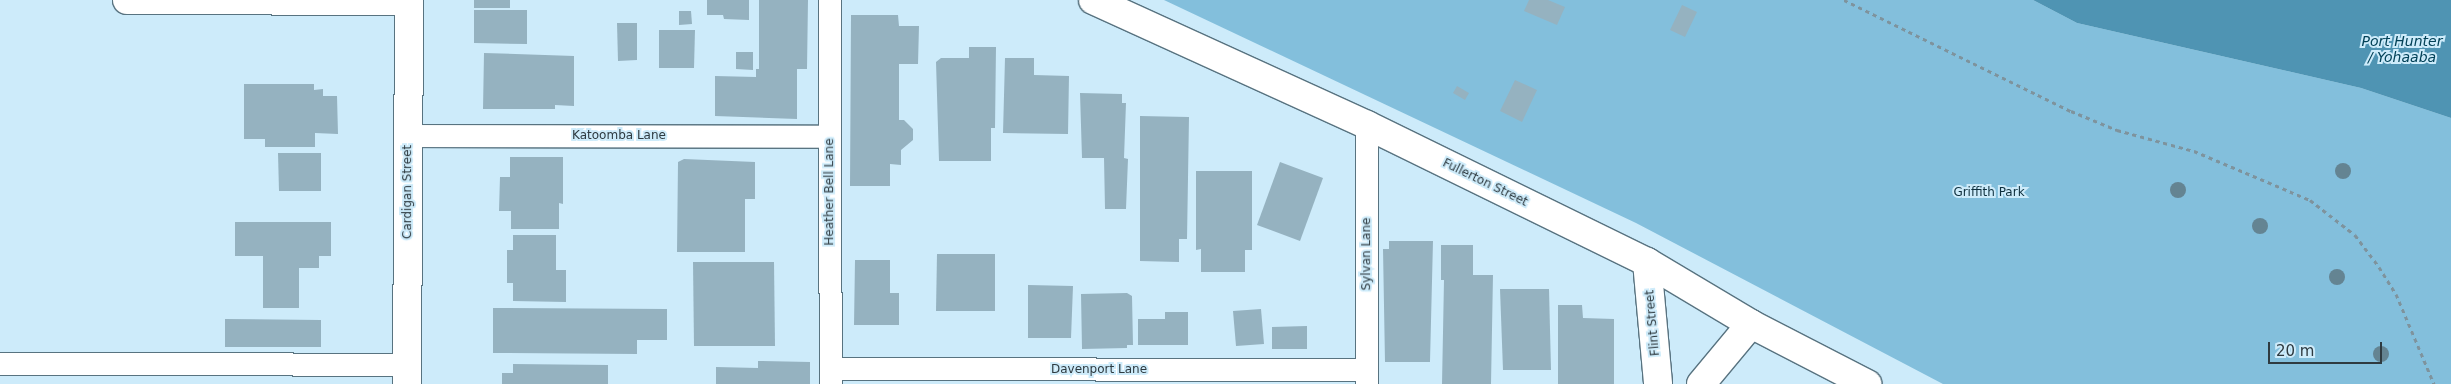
<!DOCTYPE html>
<style>
body{margin:0}
#map{position:relative;width:2451px;height:384px;overflow:hidden;background:#cdebfa;font-family:"DejaVu Sans",sans-serif}
div>[style]{position:absolute}
.green>*{inset:0;background:#83bfdc}
.water>*{inset:0;background:#4f94b3}
.building>*{inset:0;background:#95b2c0}
.path>*{height:3px;margin-top:-1.5px;transform-origin:0;background:repeating-linear-gradient(90deg,#7e939d 0 4px,transparent 0 8px)}
.roads{filter:drop-shadow(1px 0 #587380) drop-shadow(-1px 0 #587380) drop-shadow(0 1px #587380) drop-shadow(0 -1px #587380)}
.lane>*{height:22px;margin:-11px;padding:0 11px;transform-origin:11px;border-radius:11px;background:#fff}
.street>*{height:28px;margin:-14px;padding:0 14px;transform-origin:14px;border-radius:14px;background:#fff}
.secondary>*{height:28px;margin:-14px;padding:0 14px;transform-origin:14px;border-radius:14px;background:#fff}
.trees>*{width:16px;height:16px;margin:-8px;border-radius:50%;background:#648492}
span{translate:-50% -50%;white-space:nowrap;text-align:center;line-height:1.15;-webkit-text-stroke:4px #cdebfa;paint-order:stroke}
.street-label{font-size:12px;color:#2e3a40}
.park-label{font-size:12px;color:#0e2f3d}
.water-label{font-size:14px;color:#024157;font-style:italic}
.scale{position:absolute;left:2268px;top:342px;width:114px;height:22px;box-sizing:border-box;border:2px solid #2e3a40;border-top:0;padding-left:6px;font-size:15px;line-height:18px;white-space:nowrap;color:#2e3a40;-webkit-text-stroke:4px #cdebfa;paint-order:stroke}
</style>
<div id="map">
<div class="green">
<i style="clip-path:polygon(1164px 0,2033px 0,2077px 23px,2361px 88px,2451px 118px,2451px 384px,1943px 384px,1636px 223px)"></i>
</div>
<div class="water">
<i style="clip-path:polygon(2033px 0,2451px 0,2451px 118px,2361px 88px,2077px 23px)"></i>
</div>
<div class="building">
<i style="clip-path:polygon(474px 0,510px 0,510px 8px,474px 8px)"></i>
<i style="clip-path:polygon(707px 0,749px 0,749px 20px,724px 19px,723px 15px,707px 15px)"></i>
<i style="clip-path:polygon(759px 0,808px 0,807px 69px,797px 69px,797px 119px,715px 116px,715px 76px,756px 77px,756px 69px,759px 69px)"></i>
<i style="clip-path:polygon(1529px 0,1548px 0,1565px 7px,1557px 25px,1524px 11px)"></i>
<i style="clip-path:polygon(1682px 5px,1697px 12px,1685px 37px,1670px 30px)"></i>
<i style="clip-path:polygon(474px 10px,527px 10px,527px 44px,474px 43px)"></i>
<i style="clip-path:polygon(679px 11px,691px 11px,692px 24px,679px 25px)"></i>
<i style="clip-path:polygon(851px 15px,898px 15px,899px 26px,919px 26px,918px 64px,899px 64px,899px 120px,904px 120px,913px 129px,913px 140px,901px 150px,901px 165px,890px 164px,890px 186px,850px 186px)"></i>
<i style="clip-path:polygon(617px 23px,637px 23px,637px 60px,618px 61px)"></i>
<i style="clip-path:polygon(659px 30px,695px 30px,694px 68px,659px 68px)"></i>
<i style="clip-path:polygon(969px 47px,996px 47px,995px 128px,991px 128px,991px 161px,939px 161px,936px 62px,941px 58px,969px 58px)"></i>
<i style="clip-path:polygon(736px 52px,753px 52px,753px 70px,736px 69px)"></i>
<i style="clip-path:polygon(484px 53px,574px 56px,574px 106px,555px 105px,555px 109px,483px 109px)"></i>
<i style="clip-path:polygon(1005px 58px,1034px 58px,1034px 75px,1069px 76px,1068px 134px,1003px 133px)"></i>
<i style="clip-path:polygon(1515px 80px,1537px 90px,1522px 122px,1500px 111px)"></i>
<i style="clip-path:polygon(244px 84px,314px 84px,314px 90px,323px 89px,323px 96px,337px 96px,338px 134px,315px 133px,315px 147px,265px 147px,265px 139px,244px 139px)"></i>
<i style="clip-path:polygon(1457px 86px,1469px 93px,1465px 100px,1453px 93px)"></i>
<i style="clip-path:polygon(1080px 93px,1122px 94px,1122px 103px,1126px 103px,1124px 158px,1128px 159px,1126px 209px,1105px 209px,1104px 158px,1082px 158px)"></i>
<i style="clip-path:polygon(1140px 116px,1189px 117px,1187px 239px,1179px 239px,1179px 262px,1140px 261px)"></i>
<i style="clip-path:polygon(278px 153px,321px 153px,321px 191px,279px 191px)"></i>
<i style="clip-path:polygon(510px 157px,563px 157px,563px 204px,559px 203px,559px 229px,511px 229px,511px 211px,499px 211px,500px 177px,510px 177px)"></i>
<i style="clip-path:polygon(684px 159px,755px 162px,755px 199px,745px 199px,745px 252px,677px 252px,678px 162px)"></i>
<i style="clip-path:polygon(1280px 162px,1323px 178px,1300px 241px,1257px 225px)"></i>
<i style="clip-path:polygon(1196px 171px,1252px 171px,1252px 250px,1245px 250px,1245px 272px,1201px 272px,1201px 249px,1196px 250px)"></i>
<i style="clip-path:polygon(235px 222px,331px 222px,331px 256px,319px 256px,319px 268px,299px 268px,299px 308px,263px 308px,263px 256px,235px 256px)"></i>
<i style="clip-path:polygon(513px 235px,556px 235px,556px 270px,566px 270px,566px 302px,513px 301px,513px 283px,507px 283px,507px 250px,513px 250px)"></i>
<i style="clip-path:polygon(1389px 241px,1433px 241px,1430px 362px,1385px 362px,1383px 249px,1389px 249px)"></i>
<i style="clip-path:polygon(1441px 245px,1473px 245px,1473px 275px,1493px 275px,1491px 384px,1442px 384px,1444px 280px,1441px 280px)"></i>
<i style="clip-path:polygon(937px 254px,995px 254px,995px 311px,936px 311px)"></i>
<i style="clip-path:polygon(855px 260px,890px 260px,890px 293px,899px 293px,899px 325px,854px 325px)"></i>
<i style="clip-path:polygon(693px 262px,774px 262px,775px 346px,694px 346px)"></i>
<i style="clip-path:polygon(1028px 285px,1073px 286px,1071px 338px,1028px 338px)"></i>
<i style="clip-path:polygon(1500px 289px,1549px 289px,1551px 370px,1503px 370px)"></i>
<i style="clip-path:polygon(1127px 293px,1132px 296px,1133px 345px,1127px 345px,1127px 348px,1082px 349px,1081px 294px)"></i>
<i style="clip-path:polygon(1558px 305px,1582px 305px,1583px 318px,1614px 319px,1614px 384px,1558px 384px)"></i>
<i style="clip-path:polygon(493px 308px,667px 309px,667px 340px,637px 340px,637px 354px,493px 353px)"></i>
<i style="clip-path:polygon(1261px 309px,1264px 344px,1236px 346px,1233px 311px)"></i>
<i style="clip-path:polygon(1165px 312px,1188px 312px,1188px 345px,1138px 345px,1138px 319px,1165px 319px)"></i>
<i style="clip-path:polygon(225px 319px,321px 320px,321px 347px,225px 347px)"></i>
<i style="clip-path:polygon(1307px 326px,1307px 349px,1272px 349px,1272px 327px)"></i>
<i style="clip-path:polygon(758px 361px,810px 362px,810px 384px,716px 384px,716px 367px,758px 368px)"></i>
<i style="clip-path:polygon(513px 364px,608px 365px,608px 384px,502px 384px,502px 373px,513px 373px)"></i>
</div>
<div class="path">
<i style="left:1844px;top:0;width:253px;rotate:26.1deg"></i>
<i style="left:2071px;top:111px;width:50px;rotate:22.4deg"></i>
<i style="left:2117px;top:130px;width:80px;rotate:15.3deg"></i>
<i style="left:2194px;top:151px;width:126px;rotate:22.9deg"></i>
<i style="left:2310px;top:200px;width:57px;rotate:37.9deg"></i>
<i style="left:2355px;top:235px;width:40px;rotate:53deg"></i>
<i style="left:2379px;top:267px;width:32px;rotate:58deg"></i>
<i style="left:2396px;top:294px;width:98px;rotate:67.1deg"></i>
</div>
<div class="roads">
<div class="lane">
<i style="left:830px;top:0;width:384px;rotate:89.9deg"></i>
<i style="left:1367px;top:125px;width:259px;rotate:90deg"></i>
<i style="left:409px;top:136px;width:421px;rotate:0.1deg"></i>
<i style="left:0;top:364px;width:407px;rotate:0.1deg"></i>
<i style="left:831px;top:369px;width:536px;rotate:0.11deg"></i>
</div>
<div class="street">
<i style="left:127px;top:0;width:282px;rotate:0.2deg"></i>
<i style="left:1647px;top:262px;width:122px;rotate:84.8deg"></i>
<i style="left:407px;top:384px;width:384px;rotate:-89.7deg"></i>
<i style="left:1701px;top:384px;width:78px;rotate:-50.2deg"></i>
</div>
<div class="secondary">
<i style="left:1093px;top:0;width:301px;rotate:24.5deg"></i>
<i style="left:1367px;top:125px;width:312px;rotate:26.1deg"></i>
<i style="left:1647px;top:262px;width:121px;rotate:30.8deg"></i>
<i style="left:1751px;top:324px;width:131px;rotate:27.3deg"></i>
</div>
</div>
<div class="trees">
<i style="left:2343px;top:171px"></i>
<i style="left:2178px;top:190px"></i>
<i style="left:2260px;top:226px"></i>
<i style="left:2337px;top:277px"></i>
<i style="left:2381px;top:354px"></i>
</div>
<div class="street-label">
<span style="left:619px;top:136px">Katoomba Lane</span>
<span style="left:1485px;top:183px;rotate:26deg">Fullerton Street</span>
<span style="left:408px;top:192px;rotate:-90deg">Cardigan Street</span>
<span style="left:830px;top:192px;rotate:-90deg">Heather Bell Lane</span>
<span style="left:1367px;top:254px;rotate:-90deg">Sylvan Lane</span>
<span style="left:1653px;top:323px;rotate:-95deg">Flint Street</span>
<span style="left:1099px;top:370px">Davenport Lane</span>
</div>
<div class="park-label">
<span style="left:1989px;top:193px">Griffith Park</span>
</div>
<div class="water-label">
<span style="left:2402px;top:49px">Port Hunter<br>/ Yohaaba</span>
</div>
<div class="scale">20 m</div>
</div>
